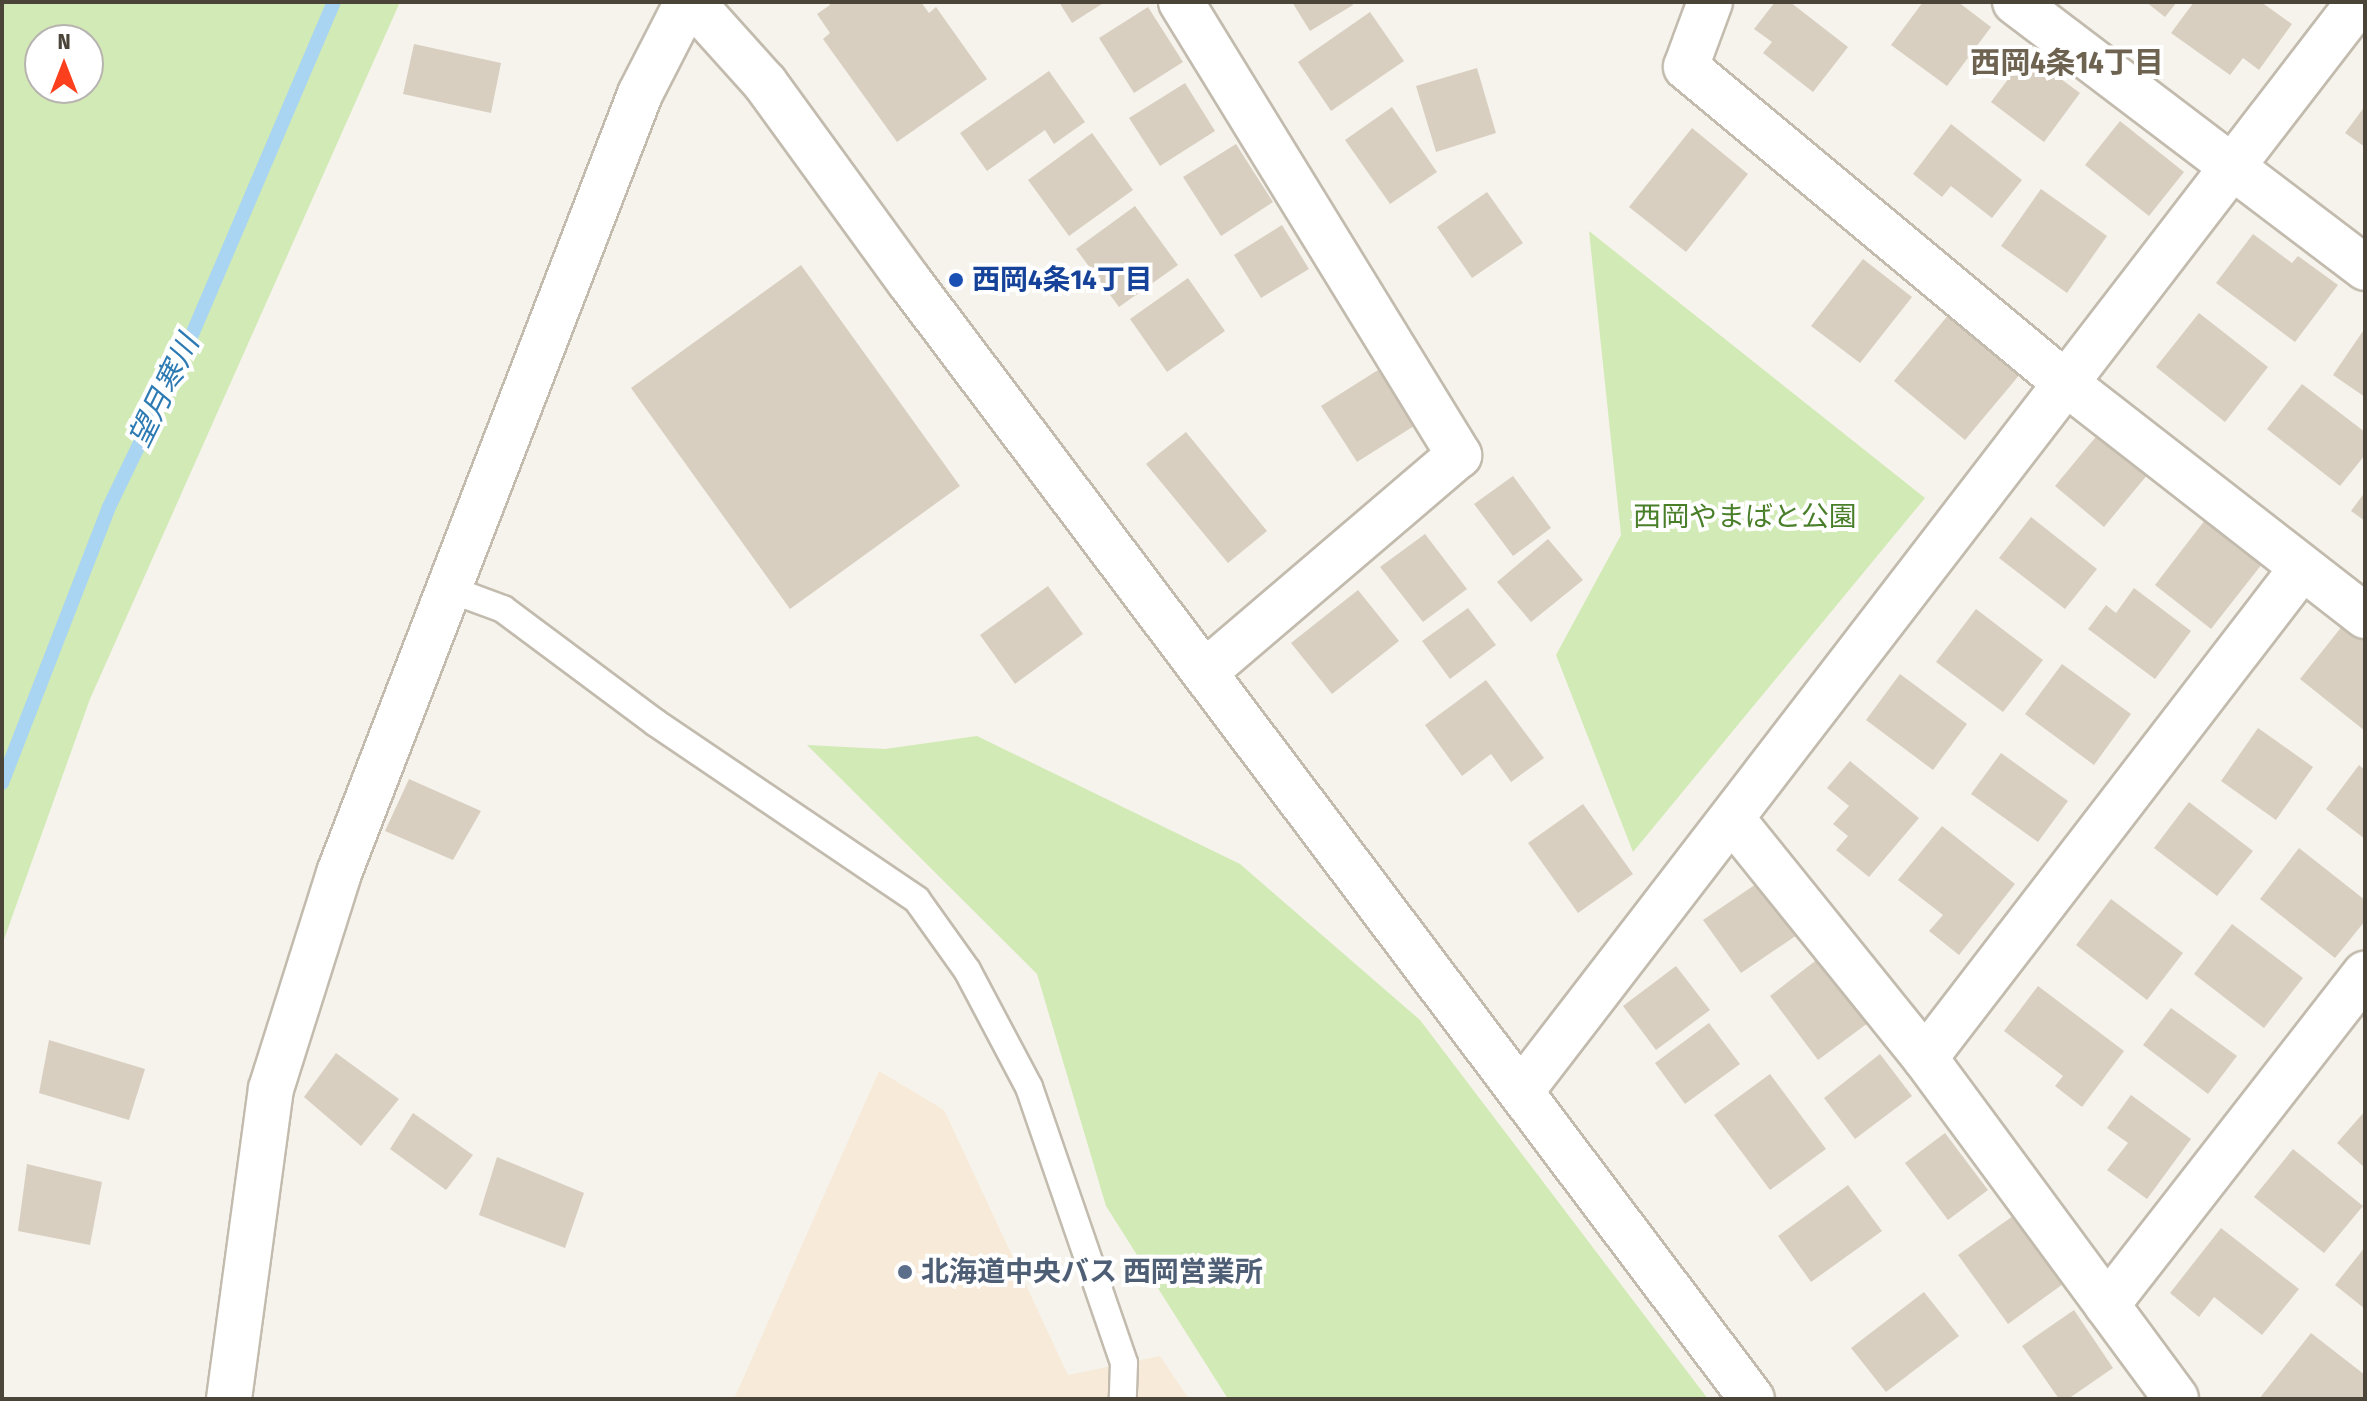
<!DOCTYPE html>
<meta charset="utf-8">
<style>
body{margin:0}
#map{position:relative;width:2367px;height:1401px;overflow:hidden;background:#f6f3ec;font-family:"Fira Sans Condensed","Noto Sans JP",sans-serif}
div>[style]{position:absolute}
.commercial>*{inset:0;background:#f7ead8}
.green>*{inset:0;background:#d2eab5}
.stream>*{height:14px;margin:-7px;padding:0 7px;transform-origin:7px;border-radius:7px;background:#a9d4f2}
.building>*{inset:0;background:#d8cfc1}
.roads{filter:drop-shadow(2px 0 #c2bbae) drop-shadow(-2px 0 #c2bbae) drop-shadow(0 2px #c2bbae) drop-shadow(0 -2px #c2bbae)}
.service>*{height:26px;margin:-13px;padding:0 13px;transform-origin:13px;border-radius:13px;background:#fff}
.minor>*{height:44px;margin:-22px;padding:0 22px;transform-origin:22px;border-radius:22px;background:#fff}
.tertiary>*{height:44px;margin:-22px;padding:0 22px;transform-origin:22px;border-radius:22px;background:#fff}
.dots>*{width:22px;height:22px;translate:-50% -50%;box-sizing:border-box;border:4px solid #fff;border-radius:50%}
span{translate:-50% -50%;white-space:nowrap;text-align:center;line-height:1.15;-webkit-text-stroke:8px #fff;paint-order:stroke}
.transit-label{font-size:28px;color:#164399;font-weight:700}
.left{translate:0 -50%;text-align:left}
.park-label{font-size:28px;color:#4a7f2a}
.service-label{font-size:28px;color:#4e5e75;font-weight:700}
.neighbourhood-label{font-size:30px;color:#6e6250;font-weight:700}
.water-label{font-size:30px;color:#2e7ab2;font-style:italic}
.frame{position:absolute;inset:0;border:4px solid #4b4439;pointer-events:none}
.north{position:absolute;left:24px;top:24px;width:80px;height:80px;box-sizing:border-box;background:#fff;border:2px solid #b7b4b0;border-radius:50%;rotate:0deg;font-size:22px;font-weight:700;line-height:32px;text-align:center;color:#4b4439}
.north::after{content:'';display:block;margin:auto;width:28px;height:36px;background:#fc3f1d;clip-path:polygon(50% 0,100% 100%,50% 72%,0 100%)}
</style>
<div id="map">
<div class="commercial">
<i style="clip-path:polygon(879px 1071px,944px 1110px,1068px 1375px,1160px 1356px,1189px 1399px,734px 1399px)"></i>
</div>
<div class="green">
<i style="clip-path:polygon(evenodd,2px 2px,400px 2px,90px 699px,2px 945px,2px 2px,40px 40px,88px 40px,88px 88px,40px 88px,40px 40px)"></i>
<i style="clip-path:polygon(1589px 231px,1925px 498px,1633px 852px,1556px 655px,1621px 535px)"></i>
<i style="clip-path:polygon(977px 736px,1240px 864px,1420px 1020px,1708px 1399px,1228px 1399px,1106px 1206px,1037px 974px,807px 745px,885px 749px)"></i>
</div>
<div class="stream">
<i style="left:2px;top:783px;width:296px;rotate:-68.8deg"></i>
<i style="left:109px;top:507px;width:189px;rotate:-64.2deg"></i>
<i style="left:191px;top:337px;width:364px;rotate:-66.9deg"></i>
</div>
<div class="building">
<i style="clip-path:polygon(828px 2px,921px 2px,929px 13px,936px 7px,987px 79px,897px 142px,823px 39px,830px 33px,817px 14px,830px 5px)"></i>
<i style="clip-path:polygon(1059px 2px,1105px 2px,1072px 23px)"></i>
<i style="clip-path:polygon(1292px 2px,1352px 2px,1353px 5px,1310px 31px)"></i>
<i style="clip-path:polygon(1775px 2px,1790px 2px,1848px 47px,1813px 92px,1763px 53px,1772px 42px,1754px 29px)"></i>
<i style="clip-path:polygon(1923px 2px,1958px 2px,1991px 27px,1947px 86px,1891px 45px)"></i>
<i style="clip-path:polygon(2146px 2px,2177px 2px,2165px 17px)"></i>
<i style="clip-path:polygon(2194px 2px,2261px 2px,2292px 24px,2259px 70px,2243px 58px,2230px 75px,2171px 33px)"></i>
<i style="clip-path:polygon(1148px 7px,1183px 62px,1134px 93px,1099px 38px)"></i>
<i style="clip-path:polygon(1370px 12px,1404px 61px,1331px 111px,1298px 62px)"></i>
<i style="clip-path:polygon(414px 44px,501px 63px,491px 113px,403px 94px)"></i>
<i style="clip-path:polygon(2027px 54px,2080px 93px,2044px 142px,1991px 102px)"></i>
<i style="clip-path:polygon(1477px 68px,1496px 133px,1436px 152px,1416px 86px)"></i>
<i style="clip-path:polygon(1049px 71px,1085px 122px,1054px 144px,1045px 130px,987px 171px,960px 133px)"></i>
<i style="clip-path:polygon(1185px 83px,1215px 131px,1160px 166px,1129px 118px)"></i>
<i style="clip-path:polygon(2365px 106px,2365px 147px,2345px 133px)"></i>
<i style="clip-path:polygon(1392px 107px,1437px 172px,1390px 204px,1345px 140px)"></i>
<i style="clip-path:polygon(2120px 121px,2184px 172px,2149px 216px,2085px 165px)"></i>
<i style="clip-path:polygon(1951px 124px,2022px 180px,1992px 218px,1951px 186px,1942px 197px,1913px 174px)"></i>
<i style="clip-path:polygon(1692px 128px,1748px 174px,1686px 252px,1629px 207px)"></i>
<i style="clip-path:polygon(1092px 133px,1133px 190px,1069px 236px,1028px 180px)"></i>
<i style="clip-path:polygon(1236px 144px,1273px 202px,1221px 236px,1183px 177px)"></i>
<i style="clip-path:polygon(2041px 189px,2107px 236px,2067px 293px,2001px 246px)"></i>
<i style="clip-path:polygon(1487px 192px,1523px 243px,1472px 278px,1437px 227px)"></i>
<i style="clip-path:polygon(1135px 206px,1178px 265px,1119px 307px,1076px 249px)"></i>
<i style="clip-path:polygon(1282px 225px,1309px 269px,1261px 298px,1234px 255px)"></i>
<i style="clip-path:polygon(2253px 234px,2292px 263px,2298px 256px,2338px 285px,2295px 342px,2216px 283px)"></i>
<i style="clip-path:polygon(1863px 259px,1912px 297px,1860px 363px,1811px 326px)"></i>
<i style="clip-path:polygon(801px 265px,960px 486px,790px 609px,631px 388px)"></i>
<i style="clip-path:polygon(1188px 278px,1225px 331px,1167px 372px,1130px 319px)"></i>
<i style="clip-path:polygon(2199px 313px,2268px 367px,2225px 422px,2156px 367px)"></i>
<i style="clip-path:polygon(1949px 314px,2021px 373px,1965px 440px,1894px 381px)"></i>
<i style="clip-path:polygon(2365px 328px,2365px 397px,2333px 375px)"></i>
<i style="clip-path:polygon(1378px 370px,1414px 426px,1357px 462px,1321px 406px)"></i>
<i style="clip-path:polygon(2302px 384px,2365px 432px,2365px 455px,2340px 486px,2267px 429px)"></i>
<i style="clip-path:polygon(1186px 432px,1267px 531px,1228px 563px,1146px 464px)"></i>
<i style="clip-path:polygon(2099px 433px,2148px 474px,2104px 527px,2055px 486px)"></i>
<i style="clip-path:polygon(1513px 476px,1551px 528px,1513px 556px,1474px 504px)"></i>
<i style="clip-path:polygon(2365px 492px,2365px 521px,2351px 511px)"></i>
<i style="clip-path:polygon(2031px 517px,2097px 569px,2065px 609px,1999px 558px)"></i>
<i style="clip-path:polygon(2205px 520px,2262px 564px,2211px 629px,2155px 585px)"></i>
<i style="clip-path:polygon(1425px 534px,1467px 589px,1423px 622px,1380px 567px)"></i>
<i style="clip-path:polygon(1548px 539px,1583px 580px,1531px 622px,1497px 582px)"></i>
<i style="clip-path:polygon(1048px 586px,1083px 634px,1015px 684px,980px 635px)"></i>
<i style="clip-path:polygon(2134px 588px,2191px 631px,2155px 679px,2088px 629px,2106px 605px,2116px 613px)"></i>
<i style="clip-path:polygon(1358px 590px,1399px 641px,1332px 694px,1291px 643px)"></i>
<i style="clip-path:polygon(1468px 608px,1496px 645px,1450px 679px,1422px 641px)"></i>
<i style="clip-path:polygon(1976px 609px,2043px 660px,2003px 712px,1936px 662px)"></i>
<i style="clip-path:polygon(2347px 620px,2365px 634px,2365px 731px,2300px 679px)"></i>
<i style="clip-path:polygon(2062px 664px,2131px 714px,2094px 765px,2025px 714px)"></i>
<i style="clip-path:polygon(1900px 674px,1967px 724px,1933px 770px,1866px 720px)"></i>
<i style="clip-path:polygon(1486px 680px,1544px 758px,1511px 782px,1491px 754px,1462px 776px,1425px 725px)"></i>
<i style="clip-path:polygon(2258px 728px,2313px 767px,2276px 820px,2221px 781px)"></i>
<i style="clip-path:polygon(2001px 753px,2068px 801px,2038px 842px,1971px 794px)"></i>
<i style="clip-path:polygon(1850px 761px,1919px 818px,1869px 877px,1836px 850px,1848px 836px,1833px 824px,1849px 806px,1827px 788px)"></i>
<i style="clip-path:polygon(2359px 765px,2365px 770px,2365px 839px,2326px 809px)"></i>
<i style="clip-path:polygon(409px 779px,481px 811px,453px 860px,385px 831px)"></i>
<i style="clip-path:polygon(2189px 802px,2253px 851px,2217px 896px,2154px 848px)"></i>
<i style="clip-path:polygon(1583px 804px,1633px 874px,1578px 913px,1528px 843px)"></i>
<i style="clip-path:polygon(1942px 826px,2015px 884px,1959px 955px,1929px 931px,1943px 915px,1898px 880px)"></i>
<i style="clip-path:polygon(2299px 848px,2365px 900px,2365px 921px,2335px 958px,2260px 899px)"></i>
<i style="clip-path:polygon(1759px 882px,1797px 935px,1741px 973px,1703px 920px)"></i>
<i style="clip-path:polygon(2111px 899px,2183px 953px,2147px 1000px,2076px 945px)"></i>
<i style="clip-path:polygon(2232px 924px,2303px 978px,2264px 1028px,2194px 974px)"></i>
<i style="clip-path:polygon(1819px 958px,1868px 1023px,1818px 1060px,1770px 996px)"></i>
<i style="clip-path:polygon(1676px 966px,1710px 1010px,1656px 1050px,1623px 1006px)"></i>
<i style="clip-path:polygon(2038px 986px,2124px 1051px,2082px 1107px,2055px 1086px,2063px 1076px,2004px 1031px)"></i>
<i style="clip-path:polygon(2171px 1008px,2237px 1056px,2208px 1094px,2143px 1045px)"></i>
<i style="clip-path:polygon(1709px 1023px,1740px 1064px,1685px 1104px,1655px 1063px)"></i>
<i style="clip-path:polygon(49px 1040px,145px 1069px,129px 1120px,39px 1093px)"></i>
<i style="clip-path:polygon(336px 1053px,399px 1099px,361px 1146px,304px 1097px)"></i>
<i style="clip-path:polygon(1880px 1054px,1912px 1096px,1855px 1139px,1824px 1098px)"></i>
<i style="clip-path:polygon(1770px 1074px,1826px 1149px,1770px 1190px,1714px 1115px)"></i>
<i style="clip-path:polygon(2131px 1095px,2191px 1139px,2147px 1199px,2107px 1170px,2128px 1143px,2107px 1128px)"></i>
<i style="clip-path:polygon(2365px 1111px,2365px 1168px,2337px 1143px)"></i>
<i style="clip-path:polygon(413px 1113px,473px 1155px,446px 1190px,390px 1149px)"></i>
<i style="clip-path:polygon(1945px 1133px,1988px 1190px,1948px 1220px,1905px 1163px)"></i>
<i style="clip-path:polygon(2293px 1149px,2363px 1206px,2324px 1253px,2254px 1197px)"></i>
<i style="clip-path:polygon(497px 1157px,584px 1193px,565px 1248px,479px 1215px)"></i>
<i style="clip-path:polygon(27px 1164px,102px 1182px,90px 1245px,18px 1231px)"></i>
<i style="clip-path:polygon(1848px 1185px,1882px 1231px,1811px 1282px,1778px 1236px)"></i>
<i style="clip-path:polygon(2013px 1216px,2063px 1284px,2008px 1324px,1958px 1255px)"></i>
<i style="clip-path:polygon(2221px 1228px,2299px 1289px,2262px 1335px,2214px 1297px,2199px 1317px,2170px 1293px)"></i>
<i style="clip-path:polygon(2365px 1247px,2365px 1309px,2335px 1285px)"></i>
<i style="clip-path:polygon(1924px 1292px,1959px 1336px,1886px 1392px,1851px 1348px)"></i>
<i style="clip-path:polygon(2074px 1310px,2113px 1368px,2068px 1399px,2059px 1399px,2022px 1346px)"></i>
<i style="clip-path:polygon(2311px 1333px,2365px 1375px,2365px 1399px,2259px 1399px)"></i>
</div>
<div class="roads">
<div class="service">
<i style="left:449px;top:589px;width:58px;rotate:20.3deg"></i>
<i style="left:503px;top:609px;width:191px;rotate:36.7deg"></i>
<i style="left:656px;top:723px;width:315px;rotate:34.1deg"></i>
<i style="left:917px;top:900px;width:86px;rotate:54.5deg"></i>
<i style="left:967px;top:970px;width:132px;rotate:62.1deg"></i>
<i style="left:1029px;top:1087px;width:292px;rotate:71deg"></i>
<i style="left:1124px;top:1363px;width:36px;rotate:92deg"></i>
</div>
<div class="minor">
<i style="left:1181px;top:2px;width:532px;rotate:58.46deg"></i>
<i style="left:1459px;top:455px;width:335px;rotate:139.5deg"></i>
<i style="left:1710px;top:2px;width:69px;rotate:110.3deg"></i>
<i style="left:1686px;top:67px;width:496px;rotate:39.8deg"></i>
<i style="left:2067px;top:384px;width:378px;rotate:37.9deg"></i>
<i style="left:2015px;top:2px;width:440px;rotate:37.2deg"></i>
<i style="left:1733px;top:820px;width:306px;rotate:51.1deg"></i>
<i style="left:1925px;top:1058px;width:423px;rotate:53.6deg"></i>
<i style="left:1925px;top:1058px;width:618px;rotate:-52.43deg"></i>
<i style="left:1522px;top:1090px;width:1373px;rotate:-52.43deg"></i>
<i style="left:2107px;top:1305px;width:420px;rotate:-52.1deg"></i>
</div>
<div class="tertiary">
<i style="left:692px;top:2px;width:109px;rotate:48deg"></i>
<i style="left:765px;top:83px;width:245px;rotate:54deg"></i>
<i style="left:909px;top:281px;width:1400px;rotate:52.98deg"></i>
<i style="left:229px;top:1399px;width:313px;rotate:-82.3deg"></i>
<i style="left:271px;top:1089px;width:226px;rotate:-72.5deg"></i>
<i style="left:339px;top:873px;width:835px;rotate:-68.87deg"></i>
<i style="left:640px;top:94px;width:103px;rotate:-62.9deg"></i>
</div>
</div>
<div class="dots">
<i style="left:956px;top:280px;background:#1a4fb4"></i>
<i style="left:905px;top:1272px;background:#5c6f8a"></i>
</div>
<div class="transit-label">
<span class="left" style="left:972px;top:280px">西岡4条14丁目</span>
</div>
<div class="park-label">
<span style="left:1745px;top:517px">西岡やまばと公園</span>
</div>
<div class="service-label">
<span class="left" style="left:921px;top:1272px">北海道中央バス 西岡営業所</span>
</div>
<div class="neighbourhood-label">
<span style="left:2067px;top:63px">西岡4条14丁目</span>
</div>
<div class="water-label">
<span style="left:164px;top:391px;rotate:-64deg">望月寒川</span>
</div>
<div class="frame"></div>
<div class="north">N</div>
</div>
